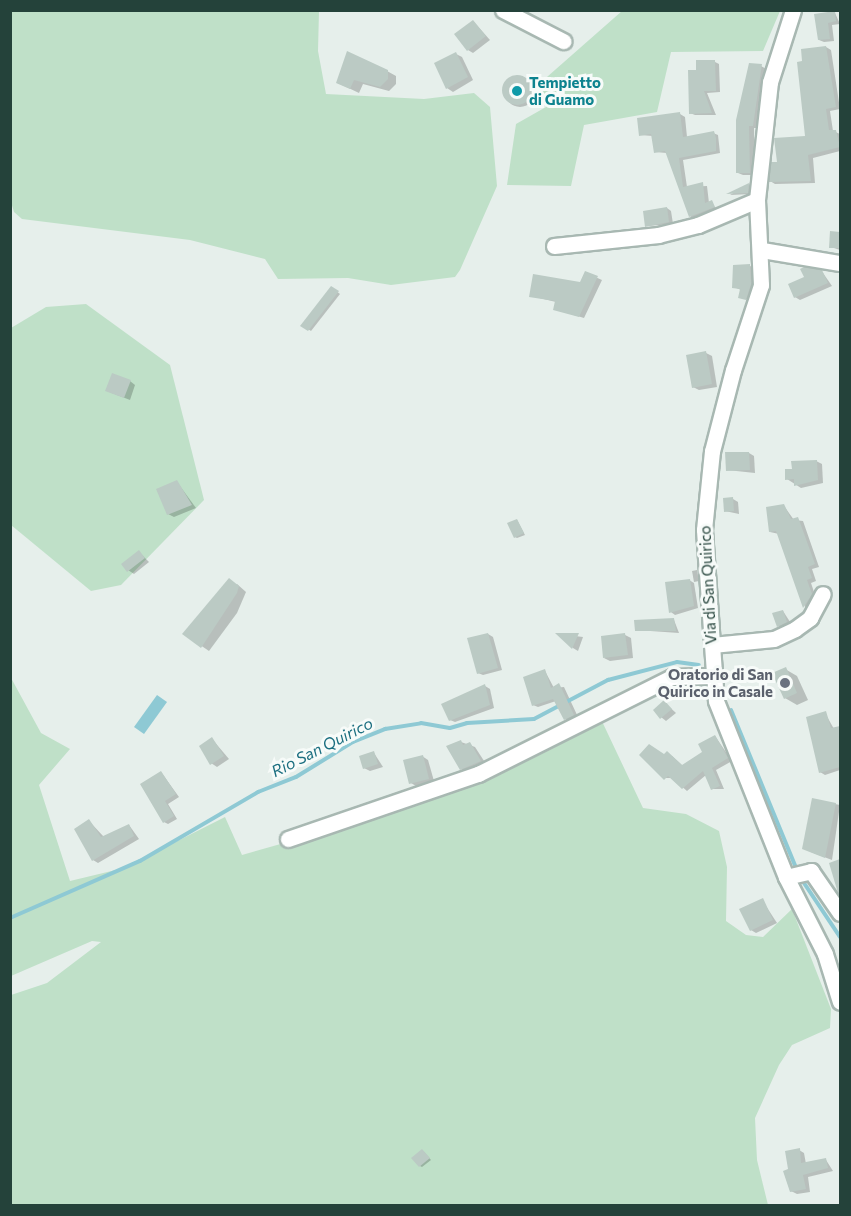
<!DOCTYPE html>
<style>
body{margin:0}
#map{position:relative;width:851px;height:1216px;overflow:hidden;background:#e6efeb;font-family:Commissioner,sans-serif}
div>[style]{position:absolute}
.green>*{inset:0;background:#bfe0c8}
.water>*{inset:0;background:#8ec9d4}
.shadow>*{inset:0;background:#0003}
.round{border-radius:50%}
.stream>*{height:4px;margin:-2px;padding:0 2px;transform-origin:2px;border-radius:2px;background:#8ec9d4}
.building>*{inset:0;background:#bbcac4}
.roads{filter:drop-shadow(2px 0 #a8b8b2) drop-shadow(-2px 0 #a8b8b2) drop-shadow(0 2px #a8b8b2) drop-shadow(0 -2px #a8b8b2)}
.street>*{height:15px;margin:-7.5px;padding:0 7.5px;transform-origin:7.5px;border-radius:7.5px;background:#fff}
.dots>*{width:16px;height:16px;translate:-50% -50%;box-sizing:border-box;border:3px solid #f7fbf9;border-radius:50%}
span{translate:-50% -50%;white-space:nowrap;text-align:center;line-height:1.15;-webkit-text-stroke:6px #f7fbf9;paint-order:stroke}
.culture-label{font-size:15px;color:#0d838f;font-weight:700}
.left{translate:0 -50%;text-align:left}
.street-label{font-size:15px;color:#24423a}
.worship-label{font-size:15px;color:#5b616d;font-weight:700}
.right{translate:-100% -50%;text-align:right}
.water-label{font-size:16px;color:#1c6f80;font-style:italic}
.frame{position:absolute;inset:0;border:12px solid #24423a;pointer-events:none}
</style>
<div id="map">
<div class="green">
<i style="clip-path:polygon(10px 11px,319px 11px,318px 51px,326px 94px,424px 99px,474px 93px,490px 107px,497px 186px,460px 270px,455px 277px,391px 285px,348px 278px,278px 279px,265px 259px,190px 240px,22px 219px,14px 212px,11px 202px)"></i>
<i style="clip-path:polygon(622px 11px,780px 11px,763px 51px,671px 52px,657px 112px,584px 125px,571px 186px,507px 185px,516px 124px,546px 107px,539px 84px)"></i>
<i style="clip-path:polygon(86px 304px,170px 365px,204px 500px,121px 585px,91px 591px,11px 525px,11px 328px,46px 307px)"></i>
<i style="clip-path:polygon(10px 676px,41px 733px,70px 749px,39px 785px,70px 881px,124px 868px,225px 817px,242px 855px,316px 834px,479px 779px,599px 715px,643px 808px,686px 814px,719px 831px,727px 867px,726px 921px,746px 935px,763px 937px,792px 909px,831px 1009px,830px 1028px,792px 1045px,779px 1065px,755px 1118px,757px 1160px,768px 1205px,11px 1205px,11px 995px,47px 983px,101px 942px,92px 941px,11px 976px)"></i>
</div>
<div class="water">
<i style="clip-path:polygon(157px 695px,167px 702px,144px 734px,134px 727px)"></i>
</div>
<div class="shadow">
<i style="clip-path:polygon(835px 13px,840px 24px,832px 25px,834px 41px,824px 42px,819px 40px,816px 15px)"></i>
<i style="clip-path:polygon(473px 21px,490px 40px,473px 53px,468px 50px)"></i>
<i style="clip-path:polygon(826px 47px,831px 50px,840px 109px,830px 111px,833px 131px,840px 134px,840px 151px,813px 158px,815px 183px,775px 184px,770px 181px,779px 164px,807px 137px)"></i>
<i style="clip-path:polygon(456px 54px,462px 57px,473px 80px,453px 92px,447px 88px)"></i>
<i style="clip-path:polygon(715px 62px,719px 64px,720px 92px,707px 93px,716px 115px,695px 115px,690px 113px,698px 71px)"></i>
<i style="clip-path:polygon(761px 66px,766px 69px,758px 128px,754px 128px,755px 175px,743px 175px,738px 173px)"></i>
<i style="clip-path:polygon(387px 71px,396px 76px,396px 84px,389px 91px,363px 84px,359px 93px,338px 83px)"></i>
<i class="round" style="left:505px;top:77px;width:30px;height:30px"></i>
<i style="clip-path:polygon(680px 114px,685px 117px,687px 137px,713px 133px,718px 135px,720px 153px,683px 160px,687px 187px,707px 186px,709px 203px,719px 210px,694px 219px,690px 216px,667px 153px,655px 152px,653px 136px,640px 135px)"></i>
<i style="clip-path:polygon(749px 184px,750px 194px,730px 195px)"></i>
<i style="clip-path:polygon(667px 208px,671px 211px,673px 224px,646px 226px)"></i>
<i style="clip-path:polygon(831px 233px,840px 233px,840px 250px,831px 247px)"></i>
<i style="clip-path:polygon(750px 266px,755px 268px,756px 287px,751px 301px,740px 297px,741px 290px,734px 287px)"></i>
<i style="clip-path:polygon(586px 273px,602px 280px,584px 318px,554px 309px,556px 302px,531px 296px,581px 284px)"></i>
<i style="clip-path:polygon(823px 273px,832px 286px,800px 300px,795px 297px,806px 278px)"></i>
<i style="clip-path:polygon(332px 288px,340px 294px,311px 331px,302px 325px)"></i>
<i style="clip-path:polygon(706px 353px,712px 356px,717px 387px,699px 390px,693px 387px)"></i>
<i style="clip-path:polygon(130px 381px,135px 385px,130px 400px,112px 393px)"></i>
<i style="clip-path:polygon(749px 453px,754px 456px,755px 473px,727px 470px)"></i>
<i style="clip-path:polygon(816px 461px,822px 464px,823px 483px,801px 488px,787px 479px,793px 470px)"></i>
<i style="clip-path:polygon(177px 482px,196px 508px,174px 517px,168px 514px)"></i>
<i style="clip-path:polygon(733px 499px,738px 502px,739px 514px,725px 511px)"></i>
<i style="clip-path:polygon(784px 506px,794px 520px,803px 521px,819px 567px,812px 569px,816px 581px,811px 583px,816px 598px,809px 610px,805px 607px,779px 534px,770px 532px)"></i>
<i style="clip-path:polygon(517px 520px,525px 535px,517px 538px,515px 537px)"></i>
<i style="clip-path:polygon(139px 552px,149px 562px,134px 574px,128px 570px)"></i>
<i style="clip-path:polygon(697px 570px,699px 581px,694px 582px,692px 571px)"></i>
<i style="clip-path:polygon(689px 580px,694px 583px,698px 608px,675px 615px,671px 612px)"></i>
<i style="clip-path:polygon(237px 584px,246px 592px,237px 613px,209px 651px,184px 634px)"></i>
<i style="clip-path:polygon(783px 611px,792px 625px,784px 629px,778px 626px)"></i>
<i style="clip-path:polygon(674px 620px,679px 633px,636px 630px)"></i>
<i style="clip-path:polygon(488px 634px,493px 637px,502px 670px,483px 675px,478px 673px)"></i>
<i style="clip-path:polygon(559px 634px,583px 637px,578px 651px,573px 648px)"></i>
<i style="clip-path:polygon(625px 635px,631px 638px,633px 658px,610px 661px,604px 658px)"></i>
<i style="clip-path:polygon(785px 669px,797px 676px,808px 700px,797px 705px,785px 698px)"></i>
<i style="clip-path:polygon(545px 671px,554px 688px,564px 687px,578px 717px,570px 721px,565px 719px,556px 701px,538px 707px,533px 705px)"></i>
<i style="clip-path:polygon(485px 686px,490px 689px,494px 708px,455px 722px,450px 720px)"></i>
<i style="clip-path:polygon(664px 702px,676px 713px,666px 721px,661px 717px)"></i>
<i style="clip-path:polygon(825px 713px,834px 729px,840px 727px,840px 770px,825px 775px,820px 772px)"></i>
<i style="clip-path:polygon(715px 736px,732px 761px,716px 770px,724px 789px,712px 789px,706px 775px,687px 791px,672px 778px,665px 778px,665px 756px,672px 756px,683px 766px,704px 752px)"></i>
<i style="clip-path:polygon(212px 739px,229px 759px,217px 767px,211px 763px)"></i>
<i style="clip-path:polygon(461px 742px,475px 747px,486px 764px,466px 772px,461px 769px)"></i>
<i style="clip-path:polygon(374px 753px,383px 767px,370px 771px,364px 768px)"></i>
<i style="clip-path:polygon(422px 756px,428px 760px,434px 781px,416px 786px,411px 783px)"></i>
<i style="clip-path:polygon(161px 772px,179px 797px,168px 804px,177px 819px,168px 824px,164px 822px)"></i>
<i style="clip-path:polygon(814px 800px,840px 805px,832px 860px,811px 852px)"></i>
<i style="clip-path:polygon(89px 821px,104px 837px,129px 825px,139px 839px,98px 863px,93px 860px)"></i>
<i style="clip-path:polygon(762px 900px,777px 923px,756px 933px,751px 930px)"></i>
<i style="clip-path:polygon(799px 1150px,804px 1153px,806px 1164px,826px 1160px,833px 1171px,808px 1177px,810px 1192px,797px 1194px,791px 1191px,789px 1171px)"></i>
<i style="clip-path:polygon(424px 1152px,431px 1160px,422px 1167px,420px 1166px)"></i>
</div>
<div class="stream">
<i style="left:731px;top:710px;width:173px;rotate:67.6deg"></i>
<i style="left:800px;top:877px;width:72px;rotate:56.3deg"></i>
<i style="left:10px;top:918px;width:142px;rotate:-23.7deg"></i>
<i style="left:140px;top:861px;width:137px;rotate:-30.3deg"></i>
<i style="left:258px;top:792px;width:41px;rotate:-21.5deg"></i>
<i style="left:296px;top:777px;width:67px;rotate:-31.6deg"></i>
<i style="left:353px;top:742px;width:35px;rotate:-22deg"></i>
<i style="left:385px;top:729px;width:36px;rotate:-9deg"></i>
<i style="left:421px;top:723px;width:29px;rotate:10deg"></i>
<i style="left:450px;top:728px;width:18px;rotate:-16deg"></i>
<i style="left:467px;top:723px;width:67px;rotate:-3.4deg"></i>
<i style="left:534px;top:719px;width:84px;rotate:-27.8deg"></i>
<i style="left:608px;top:680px;width:71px;rotate:-14.6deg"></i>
<i style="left:677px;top:662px;width:22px;rotate:8deg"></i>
</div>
<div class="building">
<i style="clip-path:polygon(835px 11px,836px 21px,828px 23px,830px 39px,818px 40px,814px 14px)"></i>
<i style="clip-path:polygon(473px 20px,486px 36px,467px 51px,454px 34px)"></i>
<i style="clip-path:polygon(826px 46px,836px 107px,826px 109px,829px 130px,836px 130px,840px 147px,808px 155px,811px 181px,769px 182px,771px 162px,777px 162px,774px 138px,805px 136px,797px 62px,802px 61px,801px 49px)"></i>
<i style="clip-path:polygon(347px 51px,388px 70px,388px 79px,380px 87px,354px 80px,350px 89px,336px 83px)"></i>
<i style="clip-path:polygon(456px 52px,468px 77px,446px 89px,434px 63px)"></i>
<i style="clip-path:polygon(696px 60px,715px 60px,716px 91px,704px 91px,712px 113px,689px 114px,688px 70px,696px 70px)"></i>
<i style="clip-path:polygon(749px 63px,762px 64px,753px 126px,749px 126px,750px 173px,736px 173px,736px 120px)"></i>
<i class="round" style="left:502px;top:75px;width:30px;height:30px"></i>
<i style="clip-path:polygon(680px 112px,683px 137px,714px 131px,716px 138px,716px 151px,679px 158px,683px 187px,703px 182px,705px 203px,712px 200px,715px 207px,689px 217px,665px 151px,654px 153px,651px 134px,639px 136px,637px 118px)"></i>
<i style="clip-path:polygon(749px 183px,748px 193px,726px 194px)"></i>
<i style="clip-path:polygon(667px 207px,669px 222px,645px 227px,643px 211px)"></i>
<i style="clip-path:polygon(830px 231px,840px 232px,840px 248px,829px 248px)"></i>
<i style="clip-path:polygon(750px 264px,751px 284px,746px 300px,738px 298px,740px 289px,732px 288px,733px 265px)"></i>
<i style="clip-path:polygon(804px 267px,822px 270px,828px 283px,794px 298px,788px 284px,804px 277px,800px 269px)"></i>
<i style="clip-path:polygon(585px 271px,598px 276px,579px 317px,553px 310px,555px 301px,529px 297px,533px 274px,580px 282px)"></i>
<i style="clip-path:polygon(331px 286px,339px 291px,308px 331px,300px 326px)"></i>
<i style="clip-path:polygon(706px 351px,712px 384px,692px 388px,686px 355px)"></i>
<i style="clip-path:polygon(112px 373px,131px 380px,124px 398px,105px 391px)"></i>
<i style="clip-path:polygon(725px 452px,749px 452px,750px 470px,726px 471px)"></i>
<i style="clip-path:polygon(817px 460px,818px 480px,794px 486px,794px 479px,785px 480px,785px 469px,792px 469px,791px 461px)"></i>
<i style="clip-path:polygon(177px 480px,192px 505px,167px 515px,156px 489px)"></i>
<i style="clip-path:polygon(733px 497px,734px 511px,724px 512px,723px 498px)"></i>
<i style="clip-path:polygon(784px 504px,791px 519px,798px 517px,815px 564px,808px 567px,812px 578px,807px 580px,812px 594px,803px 608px,776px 531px,769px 532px,766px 507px)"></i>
<i style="clip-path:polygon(517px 519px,524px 533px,514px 538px,507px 523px)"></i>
<i style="clip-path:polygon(139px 550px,145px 558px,127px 572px,121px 564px)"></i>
<i style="clip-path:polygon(229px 578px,239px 586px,237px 593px,201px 648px,182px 634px)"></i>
<i style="clip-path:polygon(690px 579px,694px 606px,669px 613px,665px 582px)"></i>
<i style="clip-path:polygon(783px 610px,787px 622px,777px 627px,772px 613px)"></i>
<i style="clip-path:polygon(674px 618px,676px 631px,635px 631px,634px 620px)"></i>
<i style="clip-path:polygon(488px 633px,498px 668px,477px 674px,467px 638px)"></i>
<i style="clip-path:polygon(555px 633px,579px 633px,572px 649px)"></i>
<i style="clip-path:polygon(625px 633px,628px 655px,603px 658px,601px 636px)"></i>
<i style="clip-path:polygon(786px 667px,797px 693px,784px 699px,772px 673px)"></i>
<i style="clip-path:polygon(545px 669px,551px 688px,559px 683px,574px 715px,564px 720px,553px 699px,532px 706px,523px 677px)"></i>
<i style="clip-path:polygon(485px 684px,490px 705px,449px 721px,441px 704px)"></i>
<i style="clip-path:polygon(664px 700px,672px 709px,660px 719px,653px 710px)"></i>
<i style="clip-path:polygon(826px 711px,831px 728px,840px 726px,840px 767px,819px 773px,806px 717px)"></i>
<i style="clip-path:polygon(715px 735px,728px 758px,712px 768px,720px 786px,711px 790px,703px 771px,682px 789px,668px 776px,664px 780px,639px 755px,649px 744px,664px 754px,667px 751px,682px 765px,702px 752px,698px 744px)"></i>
<i style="clip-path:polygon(212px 737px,224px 756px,210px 765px,199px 746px)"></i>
<i style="clip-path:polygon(461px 740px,463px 745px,470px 742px,481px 761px,460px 770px,446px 746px)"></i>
<i style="clip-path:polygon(374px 751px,378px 764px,363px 769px,359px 756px)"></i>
<i style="clip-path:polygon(423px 755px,429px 779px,409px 784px,403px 760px)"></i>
<i style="clip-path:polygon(161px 771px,176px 794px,165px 801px,174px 816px,163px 823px,140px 784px)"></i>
<i style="clip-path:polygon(812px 798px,836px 803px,825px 858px,802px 849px)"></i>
<i style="clip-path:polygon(89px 819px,101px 837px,129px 824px,134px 836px,92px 861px,74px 829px)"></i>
<i style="clip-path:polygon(840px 859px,840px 893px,838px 893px,829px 863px)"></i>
<i style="clip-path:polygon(763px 898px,773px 920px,750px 931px,739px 909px)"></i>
<i style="clip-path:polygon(800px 1148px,801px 1163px,826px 1158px,828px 1168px,803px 1175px,806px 1189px,790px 1192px,783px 1171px,788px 1169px,785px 1151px)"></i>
<i style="clip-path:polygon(422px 1149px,430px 1158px,419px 1167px,411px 1158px)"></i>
</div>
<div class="roads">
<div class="street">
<i style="left:503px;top:10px;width:68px;rotate:27.3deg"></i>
<i style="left:793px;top:10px;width:76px;rotate:107.7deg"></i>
<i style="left:770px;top:82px;width:119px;rotate:96.3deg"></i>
<i style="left:757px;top:200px;width:85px;rotate:87.3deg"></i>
<i style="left:761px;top:285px;width:89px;rotate:108.2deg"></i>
<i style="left:733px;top:370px;width:84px;rotate:104.5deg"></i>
<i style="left:712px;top:451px;width:79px;rotate:95.8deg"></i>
<i style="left:704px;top:530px;width:171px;rotate:86deg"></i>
<i style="left:716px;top:701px;width:189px;rotate:68.3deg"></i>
<i style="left:786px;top:877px;width:86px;rotate:63.1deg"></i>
<i style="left:825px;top:954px;width:50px;rotate:72.6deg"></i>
<i style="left:554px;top:246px;width:105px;rotate:-6deg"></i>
<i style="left:658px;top:235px;width:41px;rotate:-14deg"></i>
<i style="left:698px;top:225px;width:64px;rotate:-23deg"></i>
<i style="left:762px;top:250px;width:79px;rotate:9.5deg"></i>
<i style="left:712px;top:645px;width:62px;rotate:-5.5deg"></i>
<i style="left:774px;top:639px;width:23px;rotate:-25deg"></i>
<i style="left:795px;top:629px;width:19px;rotate:-36deg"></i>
<i style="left:810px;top:618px;width:27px;rotate:-62deg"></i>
<i style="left:288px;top:839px;width:201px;rotate:-18.9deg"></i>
<i style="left:478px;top:774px;width:217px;rotate:-26.6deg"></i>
<i style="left:672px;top:677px;width:40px;rotate:-1.4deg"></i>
<i style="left:786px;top:877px;width:26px;rotate:-13deg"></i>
<i style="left:811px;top:871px;width:51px;rotate:55.4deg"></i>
</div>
</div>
<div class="dots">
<i style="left:517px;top:91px;background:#0f9aa8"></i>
<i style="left:785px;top:683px;background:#6b7280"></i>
</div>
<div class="culture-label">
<span class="left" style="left:529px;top:91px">Tempietto<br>di Guamo</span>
</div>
<div class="street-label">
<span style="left:708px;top:585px;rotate:-93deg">Via di San Quirico</span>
</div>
<div class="worship-label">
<span class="right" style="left:773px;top:683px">Oratorio di San<br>Quirico in Casale</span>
</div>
<div class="water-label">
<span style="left:322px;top:747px;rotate:-27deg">Rio San Quirico</span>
</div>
<div class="frame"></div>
</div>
